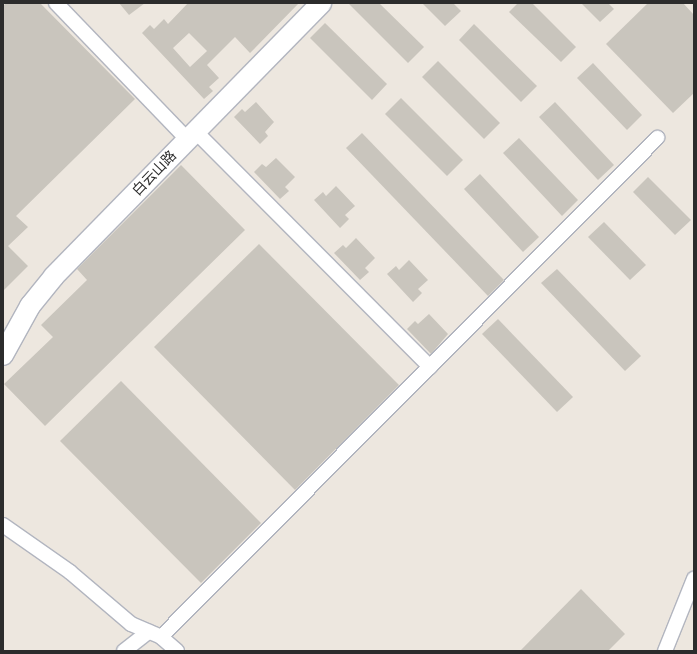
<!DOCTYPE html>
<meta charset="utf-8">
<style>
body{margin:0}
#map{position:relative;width:697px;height:654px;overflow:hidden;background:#ede7df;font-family:"IBM Plex Sans","Noto Sans SC",sans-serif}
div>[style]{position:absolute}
.building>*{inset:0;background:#c9c5bd}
.roads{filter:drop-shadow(1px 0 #b2b5bf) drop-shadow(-1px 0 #b2b5bf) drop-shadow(0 1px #b2b5bf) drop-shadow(0 -1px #b2b5bf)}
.street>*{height:14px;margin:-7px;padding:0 7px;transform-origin:7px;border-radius:7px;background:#fff}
.secondary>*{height:20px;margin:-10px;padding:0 10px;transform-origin:10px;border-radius:10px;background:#fff}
span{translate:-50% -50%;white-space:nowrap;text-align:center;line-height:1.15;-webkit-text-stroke:3px #fff;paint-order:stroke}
.street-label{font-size:14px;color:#2c2c2c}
.frame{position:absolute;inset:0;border:4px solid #2c2c2c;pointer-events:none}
</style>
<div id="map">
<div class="building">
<i style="clip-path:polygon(6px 3px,40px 3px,135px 99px,16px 216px,28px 227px,8px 246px,28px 266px,3px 291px,3px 6px)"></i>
<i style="clip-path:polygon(119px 3px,145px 3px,129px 15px)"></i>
<i style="clip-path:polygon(evenodd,188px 3px,299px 3px,250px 53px,235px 37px,207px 65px,219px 78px,209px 87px,213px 91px,204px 99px,142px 33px,150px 25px,154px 29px,164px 19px,168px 24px,188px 3px,189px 33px,207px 51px,190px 67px,173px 48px,189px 33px)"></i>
<i style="clip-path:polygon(348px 3px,379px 3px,424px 47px,408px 63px)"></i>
<i style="clip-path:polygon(422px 3px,453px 3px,461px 11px,445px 26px)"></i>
<i style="clip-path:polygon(518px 3px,532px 3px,576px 47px,561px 62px,509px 12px)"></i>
<i style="clip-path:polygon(581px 3px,608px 3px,614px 9px,600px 22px)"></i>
<i style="clip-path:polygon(648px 3px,683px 3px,694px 15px,694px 93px,673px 113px,606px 44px)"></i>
<i style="clip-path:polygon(325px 23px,387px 84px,372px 100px,310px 38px)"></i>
<i style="clip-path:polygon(474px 24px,537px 86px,521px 102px,459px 40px)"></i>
<i style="clip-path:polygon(438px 61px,500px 123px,484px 139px,422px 77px)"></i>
<i style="clip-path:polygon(593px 63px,642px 115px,627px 130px,577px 78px)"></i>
<i style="clip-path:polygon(401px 98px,463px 160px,447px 176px,385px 114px)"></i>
<i style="clip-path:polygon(256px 102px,274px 122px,265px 132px,268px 136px,260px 144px,234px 117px,242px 109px,245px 112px)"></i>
<i style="clip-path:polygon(555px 102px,614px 165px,598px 180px,539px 117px)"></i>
<i style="clip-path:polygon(362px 133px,504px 280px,488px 296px,346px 148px)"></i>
<i style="clip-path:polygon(519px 138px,578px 200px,562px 216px,503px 153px)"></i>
<i style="clip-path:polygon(276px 158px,295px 177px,285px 187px,289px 191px,280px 199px,254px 172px,262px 164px,266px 167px)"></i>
<i style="clip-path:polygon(181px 165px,245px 230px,45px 426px,4px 384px,53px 337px,41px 325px,87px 280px,77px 269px)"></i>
<i style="clip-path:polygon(480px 174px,539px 237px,523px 252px,464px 189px)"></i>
<i style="clip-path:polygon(648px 177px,691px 220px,675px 235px,633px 192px)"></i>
<i style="clip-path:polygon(336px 186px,355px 206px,345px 215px,349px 219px,340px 228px,314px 200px,323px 192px,326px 196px)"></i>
<i style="clip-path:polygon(604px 222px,646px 265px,630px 280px,588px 237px)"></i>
<i style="clip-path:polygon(356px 238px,375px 258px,365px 268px,369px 272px,360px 280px,334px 253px,343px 245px,346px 248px)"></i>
<i style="clip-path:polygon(259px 244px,399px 385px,295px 490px,154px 347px)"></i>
<i style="clip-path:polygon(409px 260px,428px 280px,418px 289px,422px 293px,413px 302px,387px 274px,396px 266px,399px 270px)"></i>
<i style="clip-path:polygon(557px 269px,641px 356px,625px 371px,541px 283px)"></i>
<i style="clip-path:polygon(429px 314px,448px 334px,431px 354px,407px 329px,415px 321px,418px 324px)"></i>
<i style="clip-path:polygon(498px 319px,573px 397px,557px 412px,482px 334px)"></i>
<i style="clip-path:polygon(121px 381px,261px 523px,201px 583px,60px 441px)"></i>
<i style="clip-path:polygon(581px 589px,625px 634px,608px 651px,520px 651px)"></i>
</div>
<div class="roads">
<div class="street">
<i style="left:56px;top:3px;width:189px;rotate:46.1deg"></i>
<i style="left:195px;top:131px;width:333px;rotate:45.1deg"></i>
<i style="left:3px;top:525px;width:82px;rotate:35deg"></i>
<i style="left:70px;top:572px;width:80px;rotate:40.4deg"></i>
<i style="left:131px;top:624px;width:33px;rotate:23deg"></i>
<i style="left:161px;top:637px;width:21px;rotate:41deg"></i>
<i style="left:161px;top:637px;width:704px;rotate:-45.17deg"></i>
<i style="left:124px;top:651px;width:31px;rotate:-38deg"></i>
<i style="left:665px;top:651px;width:78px;rotate:-68.1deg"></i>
</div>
<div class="secondary">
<i style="left:3px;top:355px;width:56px;rotate:-61.1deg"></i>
<i style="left:30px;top:306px;width:38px;rotate:-51deg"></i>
<i style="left:54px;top:276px;width:382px;rotate:-45.6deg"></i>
</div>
</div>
<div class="street-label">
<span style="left:154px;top:173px;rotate:-46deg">白云山路</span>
</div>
<div class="frame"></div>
</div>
